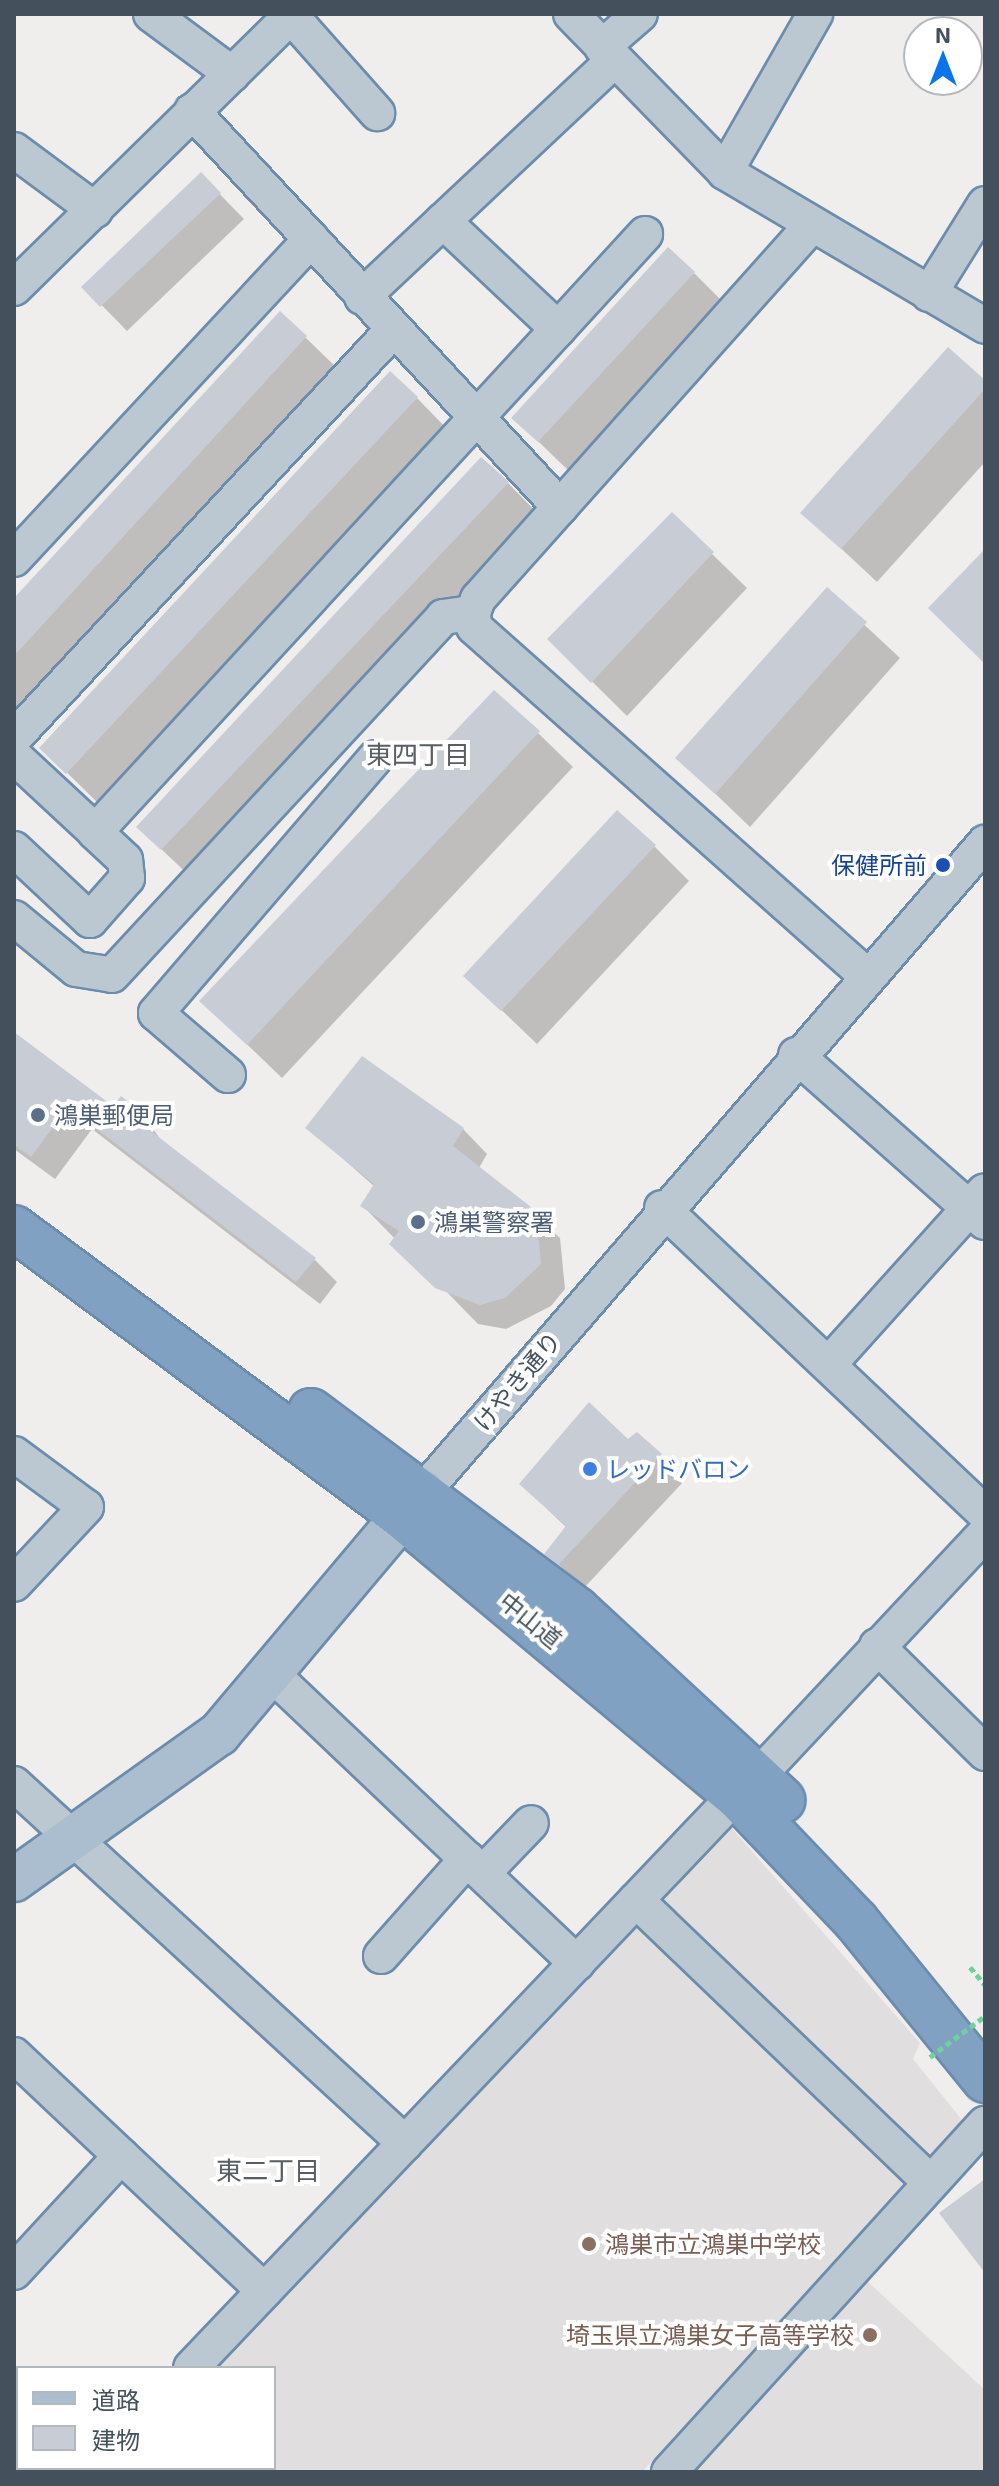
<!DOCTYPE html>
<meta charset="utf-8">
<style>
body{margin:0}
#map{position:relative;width:999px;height:2486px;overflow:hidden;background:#f0eded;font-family:"Exo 2","Noto Sans JP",sans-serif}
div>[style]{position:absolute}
.education>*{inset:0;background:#e1dedf}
.shadow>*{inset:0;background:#0003}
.building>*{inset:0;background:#c8ccd4}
.path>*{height:5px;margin-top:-2.5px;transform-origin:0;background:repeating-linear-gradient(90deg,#6cd39d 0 6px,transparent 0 10px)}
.roads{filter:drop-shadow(2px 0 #6c8cad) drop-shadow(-2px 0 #6c8cad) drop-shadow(0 2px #6c8cad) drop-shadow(0 -2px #6c8cad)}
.minor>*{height:34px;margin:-17px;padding:0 17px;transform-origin:17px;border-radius:17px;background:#bcc8d1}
.major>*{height:42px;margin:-21px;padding:0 21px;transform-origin:21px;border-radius:21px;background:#aabecf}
.highway>*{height:44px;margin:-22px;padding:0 22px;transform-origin:22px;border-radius:22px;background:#80a1c1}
.path-bridge>*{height:5px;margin-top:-2.5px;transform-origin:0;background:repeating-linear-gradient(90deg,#6cd39d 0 6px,transparent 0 10px)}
.dots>*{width:22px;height:22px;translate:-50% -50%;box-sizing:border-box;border:4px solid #fff;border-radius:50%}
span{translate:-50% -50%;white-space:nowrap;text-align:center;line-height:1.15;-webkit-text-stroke:8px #fff;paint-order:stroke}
.transit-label{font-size:24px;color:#164399}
.right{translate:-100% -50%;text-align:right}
.service-label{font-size:24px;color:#4e5e75}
.left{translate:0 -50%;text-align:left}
.street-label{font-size:24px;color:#44515c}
.shop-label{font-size:24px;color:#366cbe}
.education-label{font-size:24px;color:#785e54}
.neighbourhood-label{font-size:26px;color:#595e63}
.frame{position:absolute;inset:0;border:16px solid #44515c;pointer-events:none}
.legend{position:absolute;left:16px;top:2366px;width:260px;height:104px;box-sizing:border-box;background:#fff;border:2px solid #b4b9be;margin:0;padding:10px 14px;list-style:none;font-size:24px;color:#44515c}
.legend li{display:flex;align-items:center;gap:16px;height:40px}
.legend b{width:40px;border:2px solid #b4b9be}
.north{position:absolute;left:903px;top:16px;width:80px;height:80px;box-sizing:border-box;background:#fff;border:2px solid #b4b9be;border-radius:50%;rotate:0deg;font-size:22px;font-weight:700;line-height:32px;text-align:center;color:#44515c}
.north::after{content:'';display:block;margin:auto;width:28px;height:36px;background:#0a74ed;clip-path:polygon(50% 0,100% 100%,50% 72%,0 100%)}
</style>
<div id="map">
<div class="education">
<i style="clip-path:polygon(729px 1825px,920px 2043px,913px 2059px,962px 2120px,642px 2472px,110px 2472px,274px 2468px,274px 2368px,209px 2368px)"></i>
<i style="clip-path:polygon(866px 2280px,985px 2390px,985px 2472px,688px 2472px)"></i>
</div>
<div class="shadow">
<i style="clip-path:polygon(201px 175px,244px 219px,127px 331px,84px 287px)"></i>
<i style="clip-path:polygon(694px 273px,728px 307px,573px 475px,514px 418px)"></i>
<i style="clip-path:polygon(305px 337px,340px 371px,14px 720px,14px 600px)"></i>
<i style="clip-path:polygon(985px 383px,985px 462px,877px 582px,802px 512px)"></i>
<i style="clip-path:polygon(417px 398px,451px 433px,102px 807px,42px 748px)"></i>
<i style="clip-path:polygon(508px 483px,542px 518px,197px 883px,138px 827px)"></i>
<i style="clip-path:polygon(672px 515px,747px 588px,627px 716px,549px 639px)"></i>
<i style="clip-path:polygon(827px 590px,900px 658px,750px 827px,678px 758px)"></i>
<i style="clip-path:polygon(538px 733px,573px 767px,282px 1078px,202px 1001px)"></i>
<i style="clip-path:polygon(654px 846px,689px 881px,537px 1044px,466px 976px)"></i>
<i style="clip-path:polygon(14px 1034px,113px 1109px,144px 1116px,163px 1143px,314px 1259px,337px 1282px,320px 1304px,92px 1129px,55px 1179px,14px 1149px)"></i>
<i style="clip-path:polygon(308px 1128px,463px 1129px,487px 1154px,479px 1168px,560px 1238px,565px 1289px,551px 1306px,506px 1329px,478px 1324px,363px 1206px,375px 1187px)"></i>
<i style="clip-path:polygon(628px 1442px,660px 1455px,685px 1480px,584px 1588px,547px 1554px,567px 1528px,547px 1509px)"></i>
</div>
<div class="building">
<i style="clip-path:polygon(201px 172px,221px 193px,100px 307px,81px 287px)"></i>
<i style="clip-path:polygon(668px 247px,695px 272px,538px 442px,511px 418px)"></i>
<i style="clip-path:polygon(280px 311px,307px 336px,14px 656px,14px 598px)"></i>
<i style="clip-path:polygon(948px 347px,985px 380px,985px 389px,841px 549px,800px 513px)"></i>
<i style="clip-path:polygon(390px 371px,418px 397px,66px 774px,39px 748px)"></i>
<i style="clip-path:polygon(481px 457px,509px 482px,161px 850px,136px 827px)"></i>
<i style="clip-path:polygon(672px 512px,714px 552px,591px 683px,547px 639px)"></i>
<i style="clip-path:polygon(985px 549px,985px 664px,928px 608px)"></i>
<i style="clip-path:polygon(827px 587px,867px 622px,715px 794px,675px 758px)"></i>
<i style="clip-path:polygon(494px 690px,540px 731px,247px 1045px,199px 1001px)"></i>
<i style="clip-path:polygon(617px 810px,656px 845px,501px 1011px,463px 976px)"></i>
<i style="clip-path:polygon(14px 1032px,113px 1106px,121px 1096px,145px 1115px,139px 1122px,316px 1258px,296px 1282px,68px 1107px,31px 1157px,14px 1145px)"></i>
<i style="clip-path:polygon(362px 1056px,464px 1128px,453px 1146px,536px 1211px,541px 1264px,505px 1298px,480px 1305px,435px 1288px,389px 1244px,399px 1231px,360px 1206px,374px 1184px,305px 1128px)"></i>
<i style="clip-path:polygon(589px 1402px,628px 1439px,637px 1432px,662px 1454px,558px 1565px,544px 1554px,566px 1526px,519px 1484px)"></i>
<i style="clip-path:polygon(985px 2179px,985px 2273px,939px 2213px)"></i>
</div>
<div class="path">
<i style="left:970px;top:1967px;width:23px;rotate:50deg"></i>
</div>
<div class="roads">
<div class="minor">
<i style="left:151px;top:14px;width:101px;rotate:36.5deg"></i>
<i style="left:571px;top:14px;width:221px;rotate:45.7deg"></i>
<i style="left:725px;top:172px;width:302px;rotate:30.6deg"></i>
<i style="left:291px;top:16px;width:130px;rotate:48.4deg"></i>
<i style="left:602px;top:47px;width:50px;rotate:-41deg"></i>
<i style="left:192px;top:111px;width:541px;rotate:47.1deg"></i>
<i style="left:14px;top:150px;width:101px;rotate:36.5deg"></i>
<i style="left:725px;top:172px;width:182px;rotate:-60.3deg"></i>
<i style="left:811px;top:226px;width:500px;rotate:131.76deg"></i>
<i style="left:478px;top:599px;width:15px;rotate:110deg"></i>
<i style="left:473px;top:613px;width:14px;rotate:86deg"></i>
<i style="left:474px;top:627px;width:526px;rotate:41.61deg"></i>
<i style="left:14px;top:288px;width:391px;rotate:-44.5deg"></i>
<i style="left:929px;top:294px;width:106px;rotate:-58.1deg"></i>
<i style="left:362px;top:297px;width:346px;rotate:-43.2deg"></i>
<i style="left:558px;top:329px;width:129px;rotate:-47.5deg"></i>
<i style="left:14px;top:559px;width:437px;rotate:-47.1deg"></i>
<i style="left:14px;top:738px;width:557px;rotate:-47.11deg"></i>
<i style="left:14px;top:756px;width:115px;rotate:42.9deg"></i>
<i style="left:14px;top:849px;width:104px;rotate:43.1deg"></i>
<i style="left:90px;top:920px;width:56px;rotate:-48.6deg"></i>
<i style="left:127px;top:878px;width:18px;rotate:-96deg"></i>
<i style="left:125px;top:860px;width:41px;rotate:-137deg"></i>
<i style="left:95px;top:832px;width:684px;rotate:-47.37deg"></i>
<i style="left:558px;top:329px;width:158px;rotate:-136.8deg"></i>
<i style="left:14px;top:918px;width:80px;rotate:39.4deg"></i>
<i style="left:76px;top:969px;width:36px;rotate:9deg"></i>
<i style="left:112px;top:975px;width:488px;rotate:-47.2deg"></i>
<i style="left:443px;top:617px;width:30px;rotate:-8deg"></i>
<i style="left:796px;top:1055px;width:252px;rotate:41.5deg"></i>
<i style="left:228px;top:1075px;width:95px;rotate:-139.3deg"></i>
<i style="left:156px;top:1013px;width:336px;rotate:-49.3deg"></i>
<i style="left:662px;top:1208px;width:444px;rotate:43.4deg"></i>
<i style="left:829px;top:1364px;width:232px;rotate:-48deg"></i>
<i style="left:14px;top:1454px;width:89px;rotate:36.4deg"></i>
<i style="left:86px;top:1507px;width:105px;rotate:133.1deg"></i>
<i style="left:423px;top:1492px;width:859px;rotate:-49.11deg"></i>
<i style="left:877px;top:1646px;width:152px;rotate:44.7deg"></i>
<i style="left:273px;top:1675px;width:419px;rotate:43.5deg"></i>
<i style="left:758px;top:1776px;width:333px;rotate:-46.9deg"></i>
<i style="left:14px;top:1784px;width:531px;rotate:42.56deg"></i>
<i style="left:483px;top:1873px;width:69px;rotate:-46.2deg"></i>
<i style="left:636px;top:1900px;width:407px;rotate:43.8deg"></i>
<i style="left:381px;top:1956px;width:130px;rotate:-48.4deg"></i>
<i style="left:14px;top:2055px;width:344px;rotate:43.3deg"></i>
<i style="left:14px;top:2272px;width:158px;rotate:-47.3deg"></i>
<i style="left:191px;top:2368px;width:791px;rotate:-46.43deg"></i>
<i style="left:92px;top:2472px;width:6px;rotate:-45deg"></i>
<i style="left:669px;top:2472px;width:470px;rotate:-47.8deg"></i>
</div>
<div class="major">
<i style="left:14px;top:1880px;width:252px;rotate:-35.5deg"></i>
<i style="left:219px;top:1734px;width:317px;rotate:-49.9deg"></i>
</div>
<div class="highway">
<i style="left:14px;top:1228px;width:485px;rotate:36.6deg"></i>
<i style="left:403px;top:1517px;width:434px;rotate:39.9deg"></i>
<i style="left:736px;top:1795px;width:174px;rotate:46.4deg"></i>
<i style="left:856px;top:1921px;width:205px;rotate:50.9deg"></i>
<i style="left:311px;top:1411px;width:332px;rotate:36.8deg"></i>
<i style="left:577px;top:1610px;width:280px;rotate:42.8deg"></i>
</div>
</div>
<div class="path-bridge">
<i style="left:930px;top:2057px;width:69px;rotate:-36.7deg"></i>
</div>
<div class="dots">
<i style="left:943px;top:865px;background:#1a4fb4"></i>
<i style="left:38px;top:1115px;background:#5c6f8a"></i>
<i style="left:418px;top:1222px;background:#5c6f8a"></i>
<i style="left:590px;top:1469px;background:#3f7fe0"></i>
<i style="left:589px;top:2244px;background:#8d6e63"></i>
<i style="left:870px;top:2335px;background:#8d6e63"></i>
</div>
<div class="transit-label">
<span class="right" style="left:927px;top:865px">保健所前</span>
</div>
<div class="service-label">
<span class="left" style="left:54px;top:1115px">鴻巣郵便局</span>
<span class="left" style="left:434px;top:1222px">鴻巣警察署</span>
</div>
<div class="street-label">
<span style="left:517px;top:1381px;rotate:-50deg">けやき通り</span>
<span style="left:531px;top:1620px;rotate:39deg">中山道</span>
</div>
<div class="shop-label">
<span class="left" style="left:606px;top:1469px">レッドバロン</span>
</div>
<div class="education-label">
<span class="left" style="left:605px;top:2244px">鴻巣市立鴻巣中学校</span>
<span class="right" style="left:854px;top:2335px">埼玉県立鴻巣女子高等学校</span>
</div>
<div class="neighbourhood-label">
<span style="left:418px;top:754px">東四丁目</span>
<span style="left:268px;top:2170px">東二丁目</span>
</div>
<div class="frame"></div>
<ul class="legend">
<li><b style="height:10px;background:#aabecf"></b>道路</li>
<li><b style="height:22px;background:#c8ccd4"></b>建物</li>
</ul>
<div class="north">N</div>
</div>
